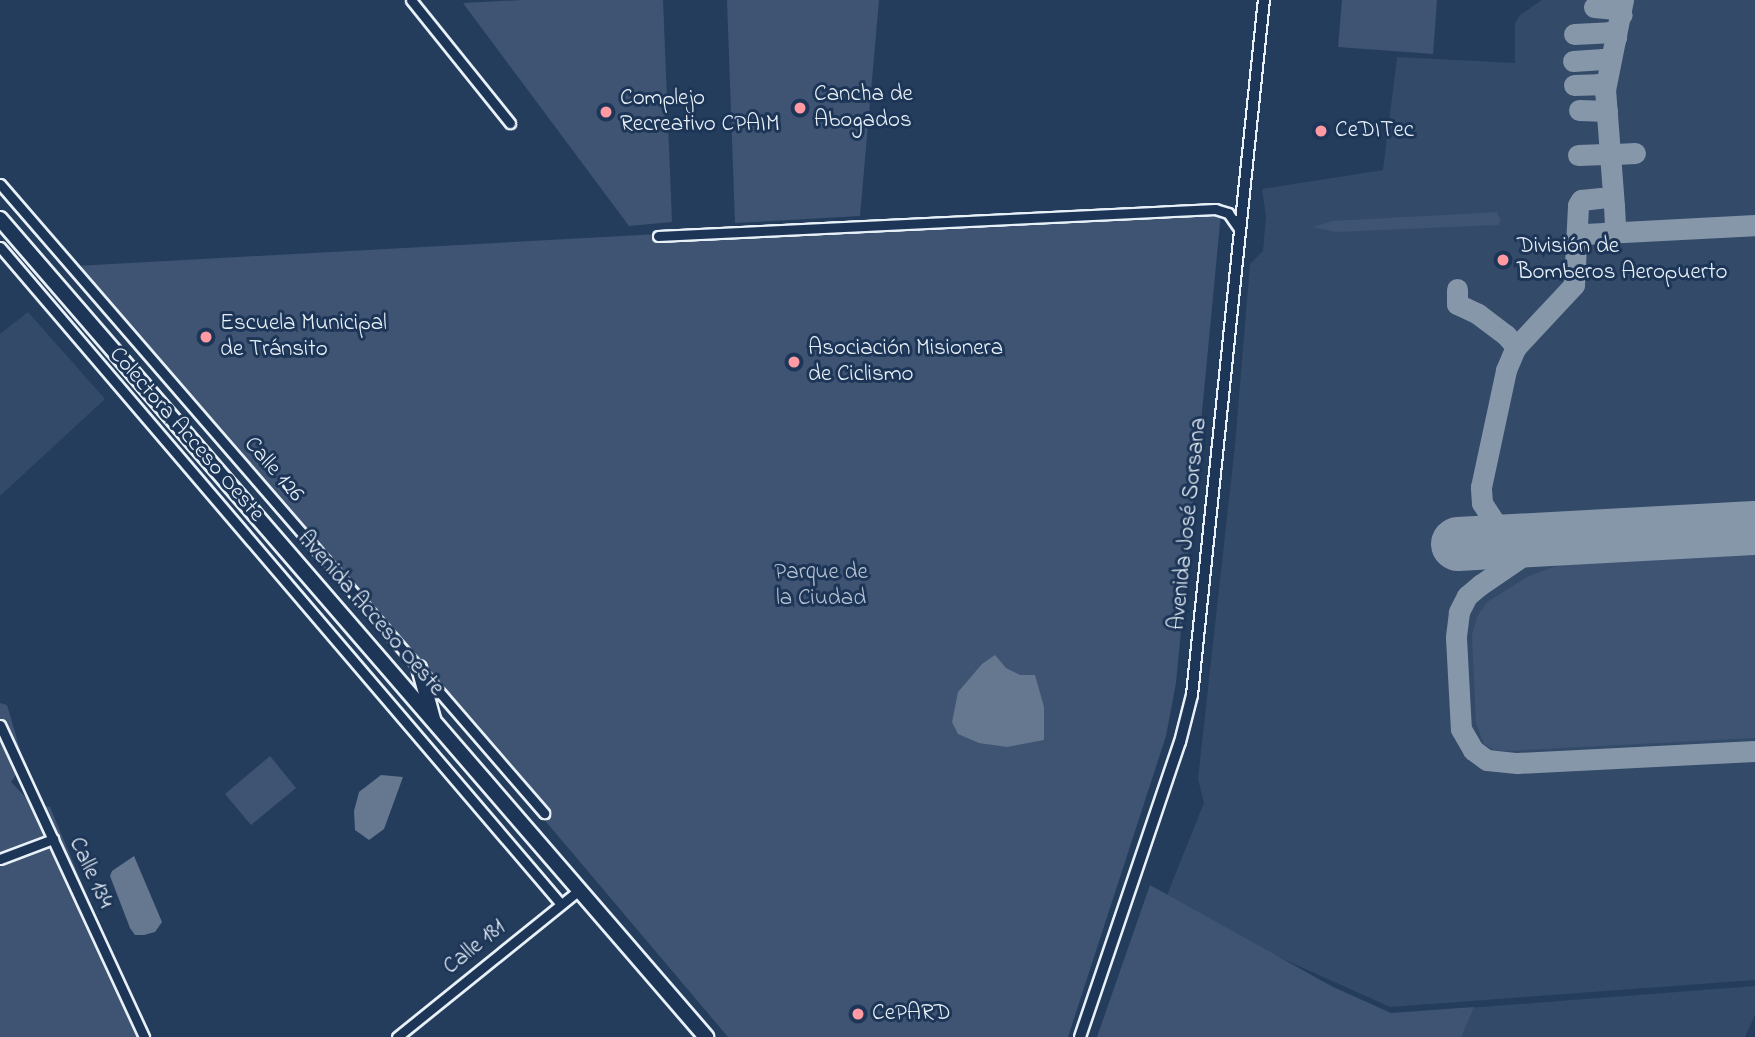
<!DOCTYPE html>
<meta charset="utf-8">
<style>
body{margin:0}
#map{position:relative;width:1755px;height:1037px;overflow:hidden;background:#253d5d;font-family:"Indie Flower",sans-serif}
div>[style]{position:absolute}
.built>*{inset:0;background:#334a68}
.green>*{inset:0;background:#3e5472}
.water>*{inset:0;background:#657890}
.taxiway>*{height:21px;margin:-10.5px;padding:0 10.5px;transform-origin:10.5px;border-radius:10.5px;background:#8697aa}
.runway>*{height:54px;margin:-27px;padding:0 27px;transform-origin:27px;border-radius:27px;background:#8697aa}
.roads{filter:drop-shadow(2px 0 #e8f1f8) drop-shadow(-2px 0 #e8f1f8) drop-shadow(0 2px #e8f1f8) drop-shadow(0 -2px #e8f1f8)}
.minor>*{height:9px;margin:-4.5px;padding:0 4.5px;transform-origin:4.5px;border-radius:4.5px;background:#1d3557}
.tertiary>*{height:10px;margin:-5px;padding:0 5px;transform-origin:5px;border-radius:5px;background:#1d3557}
.trunk>*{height:14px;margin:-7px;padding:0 7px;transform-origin:7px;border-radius:7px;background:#1d3557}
.dots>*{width:19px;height:19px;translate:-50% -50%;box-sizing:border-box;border:4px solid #1d3557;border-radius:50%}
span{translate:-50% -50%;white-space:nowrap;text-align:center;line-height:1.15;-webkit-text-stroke:6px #1d3557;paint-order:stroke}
.poi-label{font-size:23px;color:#e8f1f8}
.left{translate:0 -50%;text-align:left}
.street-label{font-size:23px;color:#e8f1f8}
.park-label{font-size:23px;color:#b5c2d0}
</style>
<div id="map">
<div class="built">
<i style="clip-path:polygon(1542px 0,1755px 0,1755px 980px,1390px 1007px,1163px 905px,1204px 803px,1198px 779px,1235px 445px,1250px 264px,1263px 251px,1266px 216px,1262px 189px,1383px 170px,1397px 57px,1515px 63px,1515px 23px,1520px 15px)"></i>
<i style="clip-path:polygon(28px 312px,105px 399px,0 496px,0 334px)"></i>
<i style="clip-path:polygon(1755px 986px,1755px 1015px,1745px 1037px,1334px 1037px,1333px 987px,1391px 1014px)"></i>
</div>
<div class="green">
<i style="clip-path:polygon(522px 0,663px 0,672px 222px,629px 226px,463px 3px)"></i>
<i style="clip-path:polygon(727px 0,879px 0,860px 216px,735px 223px)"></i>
<i style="clip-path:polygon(1342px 0,1437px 0,1433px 54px,1338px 47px)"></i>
<i style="clip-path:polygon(1222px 203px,1176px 683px,1166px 736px,1068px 1037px,728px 1037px,76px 266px)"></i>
<i style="clip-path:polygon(1497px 212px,1501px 221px,1498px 225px,1335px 232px,1313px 227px,1332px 221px)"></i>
<i style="clip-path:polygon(1755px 555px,1755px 738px,1506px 751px,1494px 750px,1484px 744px,1476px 723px,1472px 635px,1477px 617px,1487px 602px,1529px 576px,1559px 565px)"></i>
<i style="clip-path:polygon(0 703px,7px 705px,24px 763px,11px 782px,31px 803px,50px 807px,146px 1037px,0 1037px)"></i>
<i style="clip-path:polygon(270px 756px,296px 788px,251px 825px,225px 794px)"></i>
<i style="clip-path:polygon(1150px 885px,1333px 987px,1391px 1013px,1474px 1007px,1461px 1037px,1097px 1037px)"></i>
</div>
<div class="water">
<i style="clip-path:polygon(995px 655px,1006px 668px,1020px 675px,1035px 675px,1044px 707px,1044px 740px,1007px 747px,979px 743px,958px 734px,952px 722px,958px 692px,982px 664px)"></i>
<i style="clip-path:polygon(381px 775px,403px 777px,384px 829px,369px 840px,355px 830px,354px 811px,359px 792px)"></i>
<i style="clip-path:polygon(134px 856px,162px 922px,155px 932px,144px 935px,135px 935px,130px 928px,110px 876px,112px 871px)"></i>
</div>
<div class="taxiway">
<i style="left:1594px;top:7px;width:22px;rotate:5deg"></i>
<i style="left:1616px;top:9px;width:8px;rotate:45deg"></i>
<i style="left:1574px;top:34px;width:35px;rotate:-3deg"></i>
<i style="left:1609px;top:32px;width:9px;rotate:36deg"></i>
<i style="left:1573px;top:61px;width:30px;rotate:-4deg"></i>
<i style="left:1603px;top:59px;width:8px;rotate:30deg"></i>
<i style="left:1574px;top:85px;width:24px;rotate:-2deg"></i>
<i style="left:1598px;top:84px;width:9px;rotate:41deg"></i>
<i style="left:1579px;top:110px;width:28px;rotate:2deg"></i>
<i style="left:1578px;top:155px;width:27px;rotate:-2deg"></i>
<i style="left:1605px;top:154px;width:7px;rotate:27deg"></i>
<i style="left:1611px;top:157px;width:6px;rotate:-31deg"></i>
<i style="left:1616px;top:154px;width:19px;rotate:-3deg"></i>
<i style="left:1610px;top:232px;width:9px;rotate:-54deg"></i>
<i style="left:1615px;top:225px;width:19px;rotate:-93deg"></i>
<i style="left:1614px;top:206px;width:116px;rotate:-94.4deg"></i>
<i style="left:1605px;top:90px;width:92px;rotate:-78.7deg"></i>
<i style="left:1578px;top:241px;width:10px;rotate:-45deg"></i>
<i style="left:1585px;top:234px;width:170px;rotate:-3deg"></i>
<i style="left:1457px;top:289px;width:15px;rotate:90deg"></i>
<i style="left:1457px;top:304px;width:23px;rotate:25deg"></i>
<i style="left:1478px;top:314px;width:35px;rotate:37deg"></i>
<i style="left:1506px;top:335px;width:16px;rotate:50deg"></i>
<i style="left:1549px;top:538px;width:83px;rotate:145.7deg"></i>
<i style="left:1480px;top:585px;width:17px;rotate:140deg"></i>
<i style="left:1467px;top:596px;width:18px;rotate:117deg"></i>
<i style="left:1459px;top:612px;width:26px;rotate:97deg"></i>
<i style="left:1456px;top:638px;width:91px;rotate:86.9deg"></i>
<i style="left:1461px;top:729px;width:24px;rotate:60deg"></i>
<i style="left:1473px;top:750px;width:17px;rotate:36deg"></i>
<i style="left:1487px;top:760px;width:30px;rotate:6deg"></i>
<i style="left:1517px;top:763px;width:238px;rotate:-2.9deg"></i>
<i style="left:1549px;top:538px;width:32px;rotate:-173deg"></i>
<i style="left:1517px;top:534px;width:25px;rotate:-153deg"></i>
<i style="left:1495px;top:523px;width:24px;rotate:-123deg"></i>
<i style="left:1482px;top:503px;width:16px;rotate:-94deg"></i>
<i style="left:1481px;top:487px;width:120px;rotate:-77.9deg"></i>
<i style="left:1506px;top:370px;width:25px;rotate:-67deg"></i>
<i style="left:1516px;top:347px;width:85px;rotate:-46.9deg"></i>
<i style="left:1574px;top:285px;width:80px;rotate:-87.1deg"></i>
<i style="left:1578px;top:205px;width:6px;rotate:-59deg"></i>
<i style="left:1581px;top:200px;width:20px;rotate:-6deg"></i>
</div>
<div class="runway">
<i style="left:1458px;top:544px;width:297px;rotate:-3.1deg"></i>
</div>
<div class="roads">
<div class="minor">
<i style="left:411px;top:0;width:158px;rotate:51.2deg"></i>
<i style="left:0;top:184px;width:832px;rotate:49.14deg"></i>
<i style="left:658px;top:236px;width:558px;rotate:-2.78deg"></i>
<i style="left:1215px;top:209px;width:14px;rotate:17deg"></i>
<i style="left:1228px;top:213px;width:21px;rotate:55deg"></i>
<i style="left:0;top:247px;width:864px;rotate:49.51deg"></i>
<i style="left:0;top:725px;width:344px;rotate:65.2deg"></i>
<i style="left:0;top:859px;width:57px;rotate:-20.7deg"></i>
<i style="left:397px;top:1037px;width:234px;rotate:-38.9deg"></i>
</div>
<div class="tertiary">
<i style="left:1080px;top:1037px;width:311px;rotate:-71.3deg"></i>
<i style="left:1180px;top:742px;width:49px;rotate:-75.7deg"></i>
<i style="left:1192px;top:695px;width:699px;rotate:-84.09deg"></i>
</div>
<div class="trunk">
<i style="left:0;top:219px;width:1081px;rotate:49.2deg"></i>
<i style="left:419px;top:668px;width:53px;rotate:74.6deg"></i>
</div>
</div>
<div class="dots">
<i style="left:800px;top:108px;background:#ff9aa2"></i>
<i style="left:606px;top:112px;background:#ff9aa2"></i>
<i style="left:1321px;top:131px;background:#ff9aa2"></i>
<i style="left:1503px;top:260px;background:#ff9aa2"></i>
<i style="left:206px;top:337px;background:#ff9aa2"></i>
<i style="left:794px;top:362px;background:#ff9aa2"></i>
<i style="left:858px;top:1014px;background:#ff9aa2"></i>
</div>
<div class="poi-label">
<span class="left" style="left:814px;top:108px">Cancha de<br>Abogados</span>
<span class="left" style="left:620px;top:112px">Complejo<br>Recreativo CPAIM</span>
<span class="left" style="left:1335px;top:131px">CeDITec</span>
<span class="left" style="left:1517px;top:260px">División de<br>Bomberos Aeropuerto</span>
<span class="left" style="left:220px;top:337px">Escuela Municipal<br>de Tránsito</span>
<span class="left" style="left:808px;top:362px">Asociación Misionera<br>de Ciclismo</span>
<span class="left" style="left:872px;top:1014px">CePARD</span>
</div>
<div class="street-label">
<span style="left:186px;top:435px;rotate:49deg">Colectora Acceso Oeste</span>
<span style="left:273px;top:470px;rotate:49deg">Calle 126</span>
<span style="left:1189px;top:524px;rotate:-84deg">Avenida José Sorsana</span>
<span style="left:370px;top:614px;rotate:49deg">Avenida Acceso Oeste</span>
<span style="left:90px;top:873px;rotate:65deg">Calle 134</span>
<span style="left:475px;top:948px;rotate:-39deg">Calle 181</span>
</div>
<div class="park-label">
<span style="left:821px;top:586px">Parque de<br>la Ciudad</span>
</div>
</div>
